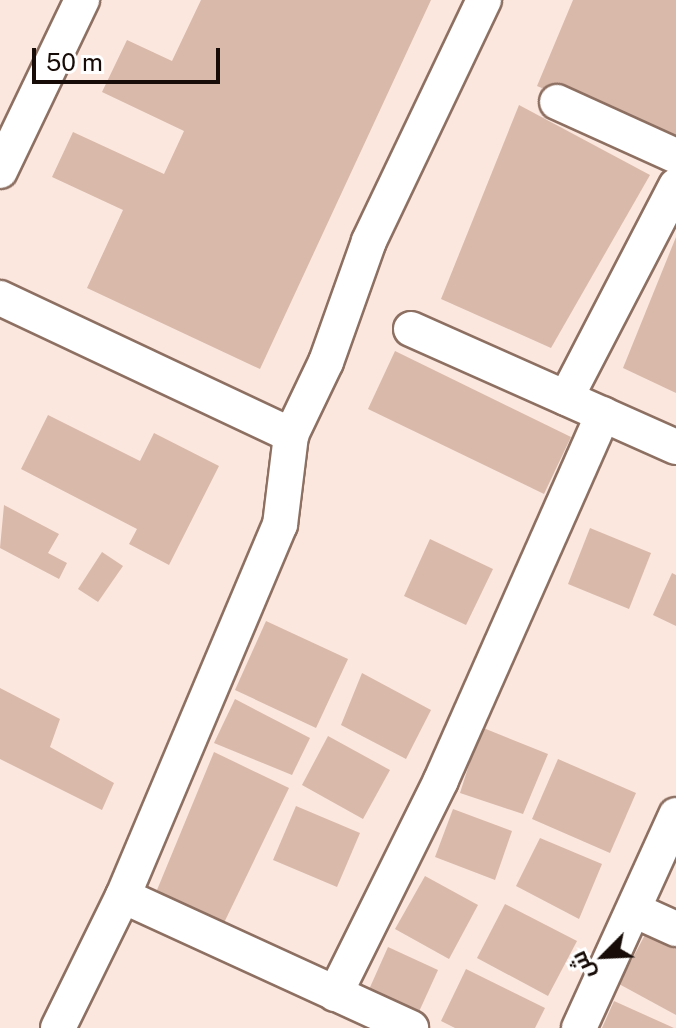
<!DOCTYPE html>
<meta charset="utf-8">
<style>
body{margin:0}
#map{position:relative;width:676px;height:1028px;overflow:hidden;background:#fce7de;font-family:"Public Sans",Cairo,sans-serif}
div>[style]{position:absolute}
.building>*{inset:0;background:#d9b9aa}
.roads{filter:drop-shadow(2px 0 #8d7062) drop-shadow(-2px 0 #8d7062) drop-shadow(0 2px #8d7062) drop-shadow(0 -2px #8d7062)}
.minor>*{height:34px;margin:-17px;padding:0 17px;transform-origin:17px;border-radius:17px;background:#fff}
span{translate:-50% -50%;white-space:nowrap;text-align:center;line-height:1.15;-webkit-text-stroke:6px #fff;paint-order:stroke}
.north{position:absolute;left:564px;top:916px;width:80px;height:80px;-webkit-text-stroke:6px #fff;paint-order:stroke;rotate:246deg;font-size:22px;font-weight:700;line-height:32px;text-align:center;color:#170c07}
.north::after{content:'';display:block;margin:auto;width:28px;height:36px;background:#170c07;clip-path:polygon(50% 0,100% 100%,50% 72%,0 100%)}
.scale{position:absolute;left:32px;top:48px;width:188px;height:36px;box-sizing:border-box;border:4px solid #170c07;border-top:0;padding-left:10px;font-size:24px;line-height:28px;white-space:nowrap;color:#170c07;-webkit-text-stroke:6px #fff;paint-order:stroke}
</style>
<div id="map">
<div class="building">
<i style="clip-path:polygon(201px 0,431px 0,260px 369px,87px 288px,123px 210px,52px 177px,73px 132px,164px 174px,184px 131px,102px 92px,127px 40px,172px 61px)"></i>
<i style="clip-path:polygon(573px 0,676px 0,676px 144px,537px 86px)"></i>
<i style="clip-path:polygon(519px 105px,650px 175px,551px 348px,441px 299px)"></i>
<i style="clip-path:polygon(676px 237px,676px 393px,623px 368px)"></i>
<i style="clip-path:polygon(395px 351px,571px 437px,544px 494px,368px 409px)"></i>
<i style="clip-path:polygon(48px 415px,140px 461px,154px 433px,219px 466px,169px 565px,129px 544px,137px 529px,21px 469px)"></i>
<i style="clip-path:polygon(4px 505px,59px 534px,48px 553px,67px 563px,59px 579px,0 548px)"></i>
<i style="clip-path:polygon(590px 528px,651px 553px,629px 609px,568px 584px)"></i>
<i style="clip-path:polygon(430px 539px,493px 569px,466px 625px,404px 596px)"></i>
<i style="clip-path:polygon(102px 552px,123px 566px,98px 602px,78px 589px)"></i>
<i style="clip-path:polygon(672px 573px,676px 575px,676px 626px,653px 615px)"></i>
<i style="clip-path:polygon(266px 621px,348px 659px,316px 728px,235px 690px)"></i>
<i style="clip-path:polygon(362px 673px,431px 710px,406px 759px,341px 725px)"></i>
<i style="clip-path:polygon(0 688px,60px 719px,50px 747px,114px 783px,102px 810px,0 759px)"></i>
<i style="clip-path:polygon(235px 699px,310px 738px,292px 775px,214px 743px)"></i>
<i style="clip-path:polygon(481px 727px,548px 754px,523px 814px,460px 793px)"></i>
<i style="clip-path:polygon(328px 736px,390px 770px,363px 819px,302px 785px)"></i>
<i style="clip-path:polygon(214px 752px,289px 788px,222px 927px,157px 890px)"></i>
<i style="clip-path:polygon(558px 759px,636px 793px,610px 853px,532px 819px)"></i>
<i style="clip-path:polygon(296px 806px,360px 833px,337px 887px,273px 860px)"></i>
<i style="clip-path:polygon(453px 809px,512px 831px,495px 880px,435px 857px)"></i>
<i style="clip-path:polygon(540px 838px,602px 864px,579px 919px,516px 886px)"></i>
<i style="clip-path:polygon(425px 876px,478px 905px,449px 959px,395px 929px)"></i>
<i style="clip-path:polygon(505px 904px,577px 941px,548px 996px,477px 958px)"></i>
<i style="clip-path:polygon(647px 931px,676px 947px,676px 1015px,619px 984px)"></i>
<i style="clip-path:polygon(388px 947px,438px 970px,417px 1016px,367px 994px)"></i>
<i style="clip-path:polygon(466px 969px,545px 1008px,535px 1028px,455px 1028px,441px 1021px)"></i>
<i style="clip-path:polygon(614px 1001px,674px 1028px,602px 1028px)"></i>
</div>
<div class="roads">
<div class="minor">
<i style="left:557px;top:102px;width:131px;rotate:24.4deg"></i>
<i style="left:0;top:171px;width:190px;rotate:-64.4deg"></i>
<i style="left:0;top:298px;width:322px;rotate:25.2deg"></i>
<i style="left:411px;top:329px;width:290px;rotate:24deg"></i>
<i style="left:566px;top:398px;width:239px;rotate:-62.6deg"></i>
<i style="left:123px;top:896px;width:317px;rotate:24.6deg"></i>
<i style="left:634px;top:910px;width:46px;rotate:24.3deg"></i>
<i style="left:335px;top:994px;width:239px;rotate:-63.6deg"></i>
<i style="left:441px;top:780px;width:400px;rotate:-66.1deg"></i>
<i style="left:58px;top:1028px;width:147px;rotate:-63.8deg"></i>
<i style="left:123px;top:896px;width:403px;rotate:-67.1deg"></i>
<i style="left:280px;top:525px;width:91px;rotate:-83deg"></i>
<i style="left:291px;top:435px;width:81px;rotate:-64.4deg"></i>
<i style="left:326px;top:362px;width:128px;rotate:-70.4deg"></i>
<i style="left:369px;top:241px;width:267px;rotate:-64.5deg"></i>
<i style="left:579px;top:1028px;width:234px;rotate:-65.5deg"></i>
</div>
</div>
<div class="north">ش</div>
<div class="scale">50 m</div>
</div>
